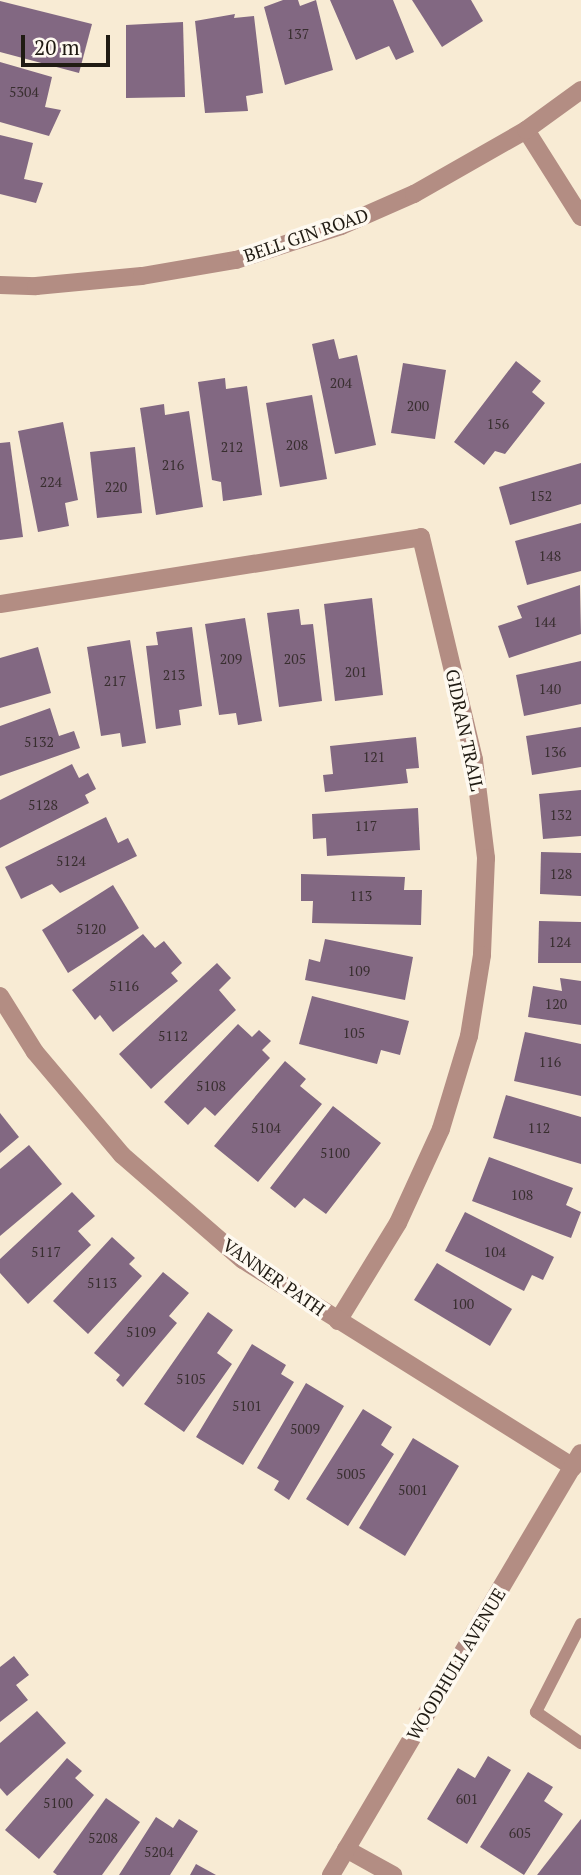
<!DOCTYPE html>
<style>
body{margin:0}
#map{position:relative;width:581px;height:1875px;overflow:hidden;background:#f8ebd4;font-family:"PT Serif",serif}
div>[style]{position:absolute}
.building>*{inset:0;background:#826882}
.lane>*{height:12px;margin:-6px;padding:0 6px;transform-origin:6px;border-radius:6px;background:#b38d83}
.street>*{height:18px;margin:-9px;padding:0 9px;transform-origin:9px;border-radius:9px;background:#b38d83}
span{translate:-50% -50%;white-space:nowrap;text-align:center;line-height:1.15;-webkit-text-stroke:7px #fef9f0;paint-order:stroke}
.number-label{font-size:14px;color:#382e2f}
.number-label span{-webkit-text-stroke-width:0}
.street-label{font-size:18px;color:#201b13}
.scale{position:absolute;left:21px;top:35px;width:89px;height:32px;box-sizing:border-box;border:4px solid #201b13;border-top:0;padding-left:9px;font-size:21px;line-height:24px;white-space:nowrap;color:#201b13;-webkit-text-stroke:5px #fef9f0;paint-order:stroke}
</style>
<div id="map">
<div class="building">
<i style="clip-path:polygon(283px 0,298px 0,300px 6px,316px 0,333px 70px,285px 85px,264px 7px)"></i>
<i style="clip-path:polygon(330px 0,393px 0,414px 52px,396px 60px,389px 46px,356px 60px)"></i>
<i style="clip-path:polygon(412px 0,471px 0,483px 21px,442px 47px)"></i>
<i style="clip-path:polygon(0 1px,92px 24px,79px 73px,0 52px)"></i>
<i style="clip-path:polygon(235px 14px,234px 18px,254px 16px,263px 93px,246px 96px,248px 111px,205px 113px,195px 21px)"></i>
<i style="clip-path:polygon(183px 22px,185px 97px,126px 98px,126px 25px)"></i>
<i style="clip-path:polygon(0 62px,52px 77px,45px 107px,61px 110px,49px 136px,0 122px)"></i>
<i style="clip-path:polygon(0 135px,33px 143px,24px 179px,43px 183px,36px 203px,0 194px)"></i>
<i style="clip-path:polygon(334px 339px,339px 359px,357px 355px,376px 445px,335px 454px,312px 344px)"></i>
<i style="clip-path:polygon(516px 361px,541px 381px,532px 392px,545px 403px,505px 454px,495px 451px,484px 465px,454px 442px)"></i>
<i style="clip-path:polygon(403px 363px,446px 370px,435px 439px,391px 433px)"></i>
<i style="clip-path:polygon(225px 378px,226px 389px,247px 386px,262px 495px,223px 501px,221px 482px,212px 480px,198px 382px)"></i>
<i style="clip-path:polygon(312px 395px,327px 479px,280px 487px,266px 403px)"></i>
<i style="clip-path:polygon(164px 404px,165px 415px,189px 411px,203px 507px,156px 515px,140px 408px)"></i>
<i style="clip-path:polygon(63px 422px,78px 500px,65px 503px,69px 526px,38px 532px,18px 431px)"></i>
<i style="clip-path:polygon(10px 442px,23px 537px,0 540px,0 443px)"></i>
<i style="clip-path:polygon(135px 447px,142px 513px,97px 518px,90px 452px)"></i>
<i style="clip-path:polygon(581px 463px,581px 504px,510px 525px,499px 487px)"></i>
<i style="clip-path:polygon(581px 523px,581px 571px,527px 585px,515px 541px)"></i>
<i style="clip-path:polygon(580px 585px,581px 634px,509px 658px,498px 626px,522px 618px,517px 606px)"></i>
<i style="clip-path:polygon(372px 598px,383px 695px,335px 701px,324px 604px)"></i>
<i style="clip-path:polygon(299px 609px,301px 625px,313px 624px,322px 701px,279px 707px,267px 613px)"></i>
<i style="clip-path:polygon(245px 618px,262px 721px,238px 725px,236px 713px,219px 715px,205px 624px)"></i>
<i style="clip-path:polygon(192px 627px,202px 706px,179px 710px,181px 725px,156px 729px,146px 646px,158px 645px,156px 632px)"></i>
<i style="clip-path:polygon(130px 640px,146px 743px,122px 747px,120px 733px,101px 736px,87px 647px)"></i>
<i style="clip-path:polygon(38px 647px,51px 693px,0 708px,0 658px)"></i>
<i style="clip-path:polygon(581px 661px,581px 704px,524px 716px,516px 675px)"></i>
<i style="clip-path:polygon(50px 708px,59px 736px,74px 731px,80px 748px,0 776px,0 726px)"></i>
<i style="clip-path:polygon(581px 727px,581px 767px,532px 775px,526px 736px)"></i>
<i style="clip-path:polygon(416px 737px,419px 768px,406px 769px,408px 783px,325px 792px,323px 775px,333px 774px,330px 746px)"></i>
<i style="clip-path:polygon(72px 764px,79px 778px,88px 773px,96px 789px,85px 795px,89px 803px,0 848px,0 800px)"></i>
<i style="clip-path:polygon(581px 790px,581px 836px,543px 839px,539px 794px)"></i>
<i style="clip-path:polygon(418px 808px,420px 850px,327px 856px,326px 838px,313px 839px,312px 814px)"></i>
<i style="clip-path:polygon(106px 817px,118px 843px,128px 838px,137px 856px,60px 893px,52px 884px,21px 899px,5px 867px)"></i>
<i style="clip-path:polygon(541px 852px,581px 853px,581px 896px,540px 894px)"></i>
<i style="clip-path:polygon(301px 874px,405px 877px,404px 890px,422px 890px,421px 925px,312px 923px,313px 901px,301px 901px)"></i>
<i style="clip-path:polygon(113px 885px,139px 928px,68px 973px,42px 930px)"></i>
<i style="clip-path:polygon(539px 921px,581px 922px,581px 963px,538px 963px)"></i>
<i style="clip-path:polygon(143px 934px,155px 948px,164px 941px,182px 963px,171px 973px,178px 981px,113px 1032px,100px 1015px,95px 1020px,72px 990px)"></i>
<i style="clip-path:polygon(325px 939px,413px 957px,405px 1000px,305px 980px,309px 959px,320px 962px)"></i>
<i style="clip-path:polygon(217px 963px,231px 978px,219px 990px,236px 1010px,151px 1089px,119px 1054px)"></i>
<i style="clip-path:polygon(560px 978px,581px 981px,581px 1025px,528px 1017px,533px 986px,562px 991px)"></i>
<i style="clip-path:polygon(312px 996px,409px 1021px,400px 1055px,381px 1050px,377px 1064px,299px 1044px)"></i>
<i style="clip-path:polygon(238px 1024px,252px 1037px,259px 1030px,271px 1041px,262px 1050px,270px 1058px,215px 1116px,205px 1107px,188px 1125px,164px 1102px)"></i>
<i style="clip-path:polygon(525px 1032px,581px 1044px,581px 1096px,514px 1081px)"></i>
<i style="clip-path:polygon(285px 1061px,306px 1079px,300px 1086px,322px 1104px,258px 1182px,214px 1146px)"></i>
<i style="clip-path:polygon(506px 1095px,581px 1117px,581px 1164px,493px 1138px)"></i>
<i style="clip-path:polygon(333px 1106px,381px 1143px,326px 1214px,304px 1198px,295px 1208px,270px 1188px)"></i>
<i style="clip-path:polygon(0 1113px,19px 1137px,0 1153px)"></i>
<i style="clip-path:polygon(29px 1145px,62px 1184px,0 1236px,0 1169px)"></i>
<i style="clip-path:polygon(489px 1157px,573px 1188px,566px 1205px,581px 1212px,571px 1238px,472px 1201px)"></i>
<i style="clip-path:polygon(72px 1192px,95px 1216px,78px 1231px,91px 1245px,28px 1304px,0 1273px,0 1259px)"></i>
<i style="clip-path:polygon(465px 1212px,554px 1257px,543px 1280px,532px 1275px,524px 1291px,445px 1251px)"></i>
<i style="clip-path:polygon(112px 1237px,135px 1258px,129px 1264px,142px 1276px,88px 1334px,53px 1301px)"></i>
<i style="clip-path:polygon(437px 1263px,512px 1309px,490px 1346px,414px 1300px)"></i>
<i style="clip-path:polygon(163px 1272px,189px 1293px,169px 1316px,177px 1323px,123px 1387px,116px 1380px,120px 1375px,94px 1353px)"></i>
<i style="clip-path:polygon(208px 1312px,233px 1330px,217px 1353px,232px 1364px,184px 1432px,144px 1404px)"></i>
<i style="clip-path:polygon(252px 1344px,286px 1365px,281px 1374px,294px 1382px,243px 1465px,196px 1437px)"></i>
<i style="clip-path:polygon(306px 1383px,344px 1406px,289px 1500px,274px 1490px,279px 1481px,257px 1468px)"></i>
<i style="clip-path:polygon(363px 1409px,392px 1427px,381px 1445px,394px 1454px,348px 1526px,306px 1499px)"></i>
<i style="clip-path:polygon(413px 1438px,459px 1466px,405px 1556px,359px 1528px)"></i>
<i style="clip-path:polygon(14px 1656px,29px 1675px,16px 1685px,28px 1700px,0 1722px,0 1667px)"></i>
<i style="clip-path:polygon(37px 1711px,66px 1743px,7px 1796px,0 1788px,0 1743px)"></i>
<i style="clip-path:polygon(488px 1756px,511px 1770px,467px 1844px,427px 1819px,458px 1768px,475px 1778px)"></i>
<i style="clip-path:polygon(67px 1758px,82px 1771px,75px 1778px,94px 1795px,39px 1859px,5px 1830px)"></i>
<i style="clip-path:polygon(528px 1772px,553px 1787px,544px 1801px,563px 1814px,524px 1875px,480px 1847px)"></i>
<i style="clip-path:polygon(106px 1798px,140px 1822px,102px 1875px,57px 1875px,53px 1872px)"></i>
<i style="clip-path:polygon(156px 1817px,173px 1828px,179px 1819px,198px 1831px,170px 1875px,119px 1875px)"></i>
<i style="clip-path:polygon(581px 1819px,581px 1875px,537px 1875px,573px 1829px)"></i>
<i style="clip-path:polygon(196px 1864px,216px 1875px,190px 1875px)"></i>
</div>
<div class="lane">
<i style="left:581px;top:1624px;width:99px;rotate:117.1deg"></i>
<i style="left:536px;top:1712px;width:55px;rotate:34.6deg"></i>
</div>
<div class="street">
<i style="left:526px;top:130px;width:103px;rotate:57.7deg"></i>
<i style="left:0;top:285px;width:36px;rotate:2deg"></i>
<i style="left:36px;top:286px;width:106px;rotate:-5.4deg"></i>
<i style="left:142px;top:276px;width:95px;rotate:-9.7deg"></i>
<i style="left:236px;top:260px;width:110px;rotate:-17.9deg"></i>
<i style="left:341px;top:226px;width:80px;rotate:-23.7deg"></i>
<i style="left:414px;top:194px;width:129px;rotate:-29.7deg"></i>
<i style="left:526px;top:130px;width:68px;rotate:-36deg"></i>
<i style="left:0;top:604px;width:426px;rotate:-9deg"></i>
<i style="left:421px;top:537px;width:229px;rotate:76.6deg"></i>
<i style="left:474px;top:760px;width:99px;rotate:83deg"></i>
<i style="left:486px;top:858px;width:97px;rotate:92.4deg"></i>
<i style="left:482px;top:955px;width:82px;rotate:99.1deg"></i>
<i style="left:469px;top:1036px;width:97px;rotate:106.8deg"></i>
<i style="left:441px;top:1129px;width:103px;rotate:114.6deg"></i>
<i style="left:398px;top:1223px;width:115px;rotate:121.5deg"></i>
<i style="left:0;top:996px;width:66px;rotate:58deg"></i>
<i style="left:35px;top:1052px;width:135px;rotate:49.8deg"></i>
<i style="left:122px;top:1155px;width:160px;rotate:41deg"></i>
<i style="left:243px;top:1260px;width:390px;rotate:32.1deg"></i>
<i style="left:346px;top:1849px;width:54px;rotate:29deg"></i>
<i style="left:331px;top:1875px;width:490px;rotate:-59.4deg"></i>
</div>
<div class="number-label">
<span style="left:298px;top:34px">137</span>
<span style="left:24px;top:92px">5304</span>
<span style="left:341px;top:383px">204</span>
<span style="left:418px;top:406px">200</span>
<span style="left:498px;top:424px">156</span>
<span style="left:297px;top:445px">208</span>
<span style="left:232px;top:447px">212</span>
<span style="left:173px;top:465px">216</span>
<span style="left:51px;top:482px">224</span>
<span style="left:116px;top:487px">220</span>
<span style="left:541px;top:496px">152</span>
<span style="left:550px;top:556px">148</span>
<span style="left:545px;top:622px">144</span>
<span style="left:231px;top:659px">209</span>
<span style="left:295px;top:659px">205</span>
<span style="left:356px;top:672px">201</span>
<span style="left:174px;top:675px">213</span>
<span style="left:115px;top:681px">217</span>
<span style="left:550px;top:689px">140</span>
<span style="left:39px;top:742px">5132</span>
<span style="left:555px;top:752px">136</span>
<span style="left:374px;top:757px">121</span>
<span style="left:43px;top:805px">5128</span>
<span style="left:561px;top:815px">132</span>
<span style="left:366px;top:826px">117</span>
<span style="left:71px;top:861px">5124</span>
<span style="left:561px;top:874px">128</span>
<span style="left:361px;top:896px">113</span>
<span style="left:91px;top:929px">5120</span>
<span style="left:560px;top:942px">124</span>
<span style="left:359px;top:971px">109</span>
<span style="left:124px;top:986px">5116</span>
<span style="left:556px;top:1004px">120</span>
<span style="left:354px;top:1033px">105</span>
<span style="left:173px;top:1036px">5112</span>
<span style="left:550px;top:1062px">116</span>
<span style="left:211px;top:1086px">5108</span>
<span style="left:266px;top:1128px">5104</span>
<span style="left:539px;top:1128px">112</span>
<span style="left:335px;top:1153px">5100</span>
<span style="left:522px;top:1195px">108</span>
<span style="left:46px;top:1252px">5117</span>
<span style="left:495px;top:1252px">104</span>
<span style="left:102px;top:1283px">5113</span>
<span style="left:463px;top:1304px">100</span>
<span style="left:141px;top:1332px">5109</span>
<span style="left:191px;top:1379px">5105</span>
<span style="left:247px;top:1406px">5101</span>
<span style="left:305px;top:1429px">5009</span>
<span style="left:351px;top:1474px">5005</span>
<span style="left:413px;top:1490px">5001</span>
<span style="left:467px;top:1799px">601</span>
<span style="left:58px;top:1803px">5100</span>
<span style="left:520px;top:1833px">605</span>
<span style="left:103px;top:1838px">5208</span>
<span style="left:159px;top:1852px">5204</span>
</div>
<div class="street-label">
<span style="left:306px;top:235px;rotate:-19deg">BELL GIN ROAD</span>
<span style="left:465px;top:730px;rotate:78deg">GIDRAN TRAIL</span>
<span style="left:274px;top:1277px;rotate:35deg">VANNER PATH</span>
<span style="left:456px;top:1664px;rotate:-59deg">WOODHULL AVENUE</span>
</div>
<div class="scale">20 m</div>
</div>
